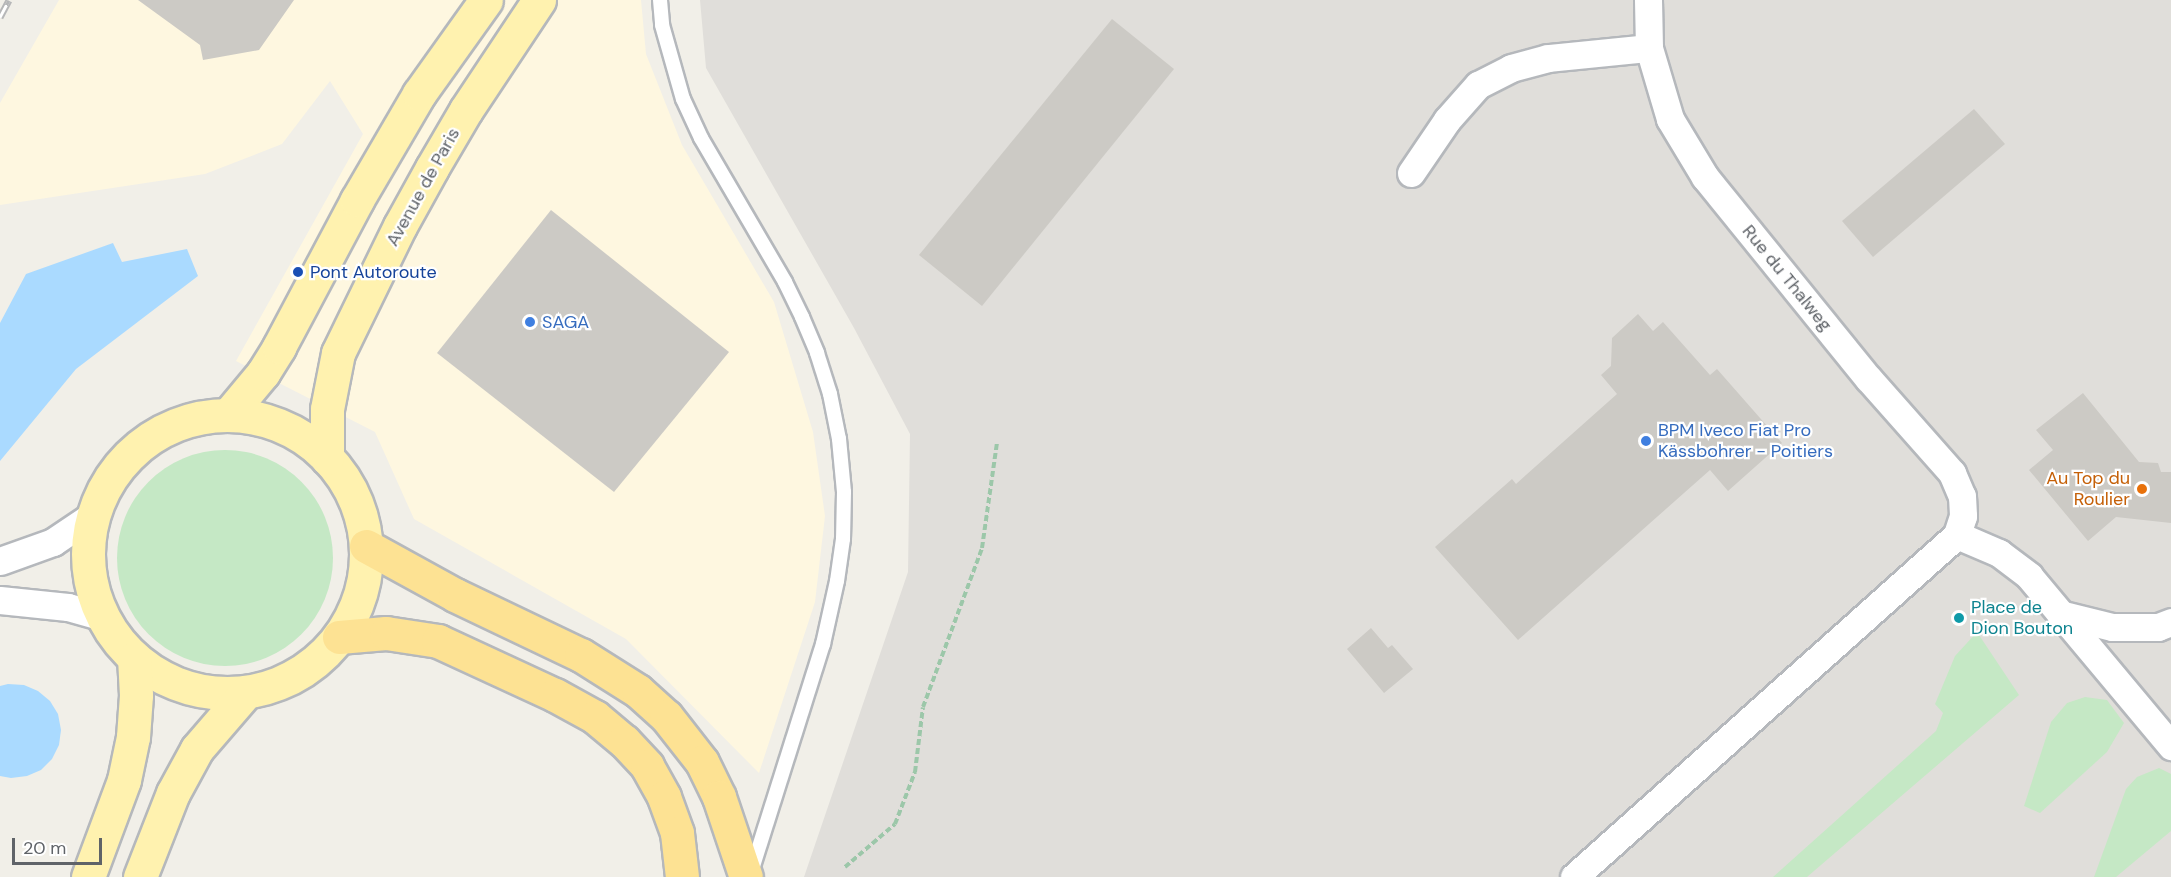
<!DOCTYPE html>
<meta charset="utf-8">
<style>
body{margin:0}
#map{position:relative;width:2171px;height:877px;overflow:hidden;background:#f1efe8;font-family:"DM Sans",sans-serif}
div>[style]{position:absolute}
.commercial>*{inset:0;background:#fef7e0}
.industrial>*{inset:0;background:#e0deda}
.green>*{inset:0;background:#c5e8c5}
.round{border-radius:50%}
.water>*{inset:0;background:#aadaff}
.building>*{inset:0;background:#cccac5}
.path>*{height:4px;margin-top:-2px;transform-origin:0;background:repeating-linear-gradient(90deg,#9cc7a9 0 6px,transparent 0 9px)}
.roads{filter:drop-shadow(2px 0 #b5b8bc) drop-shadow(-2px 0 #b5b8bc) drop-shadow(0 2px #b5b8bc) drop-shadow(0 -2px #b5b8bc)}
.lane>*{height:14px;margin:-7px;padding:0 7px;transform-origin:7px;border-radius:7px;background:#fff}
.street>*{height:27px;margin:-13.5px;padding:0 13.5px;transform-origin:13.5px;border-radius:13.5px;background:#fff}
.primary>*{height:33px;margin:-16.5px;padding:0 16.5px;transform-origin:16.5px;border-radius:16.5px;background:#fff2af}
.primary>.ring{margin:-16.5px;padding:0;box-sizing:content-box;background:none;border:33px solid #fff2af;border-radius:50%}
.highway>*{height:33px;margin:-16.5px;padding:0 16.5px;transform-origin:16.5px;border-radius:16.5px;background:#fde293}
.rail>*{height:7px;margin-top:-3.5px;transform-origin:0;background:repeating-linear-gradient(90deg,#fff 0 14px,#b6b7b8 0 28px);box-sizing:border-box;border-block:2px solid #b6b7b8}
.dots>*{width:16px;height:16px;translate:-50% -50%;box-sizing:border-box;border:3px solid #fff;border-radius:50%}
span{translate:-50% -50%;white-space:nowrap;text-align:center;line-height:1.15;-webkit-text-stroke:4.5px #fff;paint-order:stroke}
.street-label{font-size:18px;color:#5f6368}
.transit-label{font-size:18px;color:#164399}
.left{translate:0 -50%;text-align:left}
.shop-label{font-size:18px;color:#366cbe}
.food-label{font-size:18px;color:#c56008}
.right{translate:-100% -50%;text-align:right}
.culture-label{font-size:18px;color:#0d838f}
.scale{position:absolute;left:12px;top:838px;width:90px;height:27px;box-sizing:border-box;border:3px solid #5f6368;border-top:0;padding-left:8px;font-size:18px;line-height:21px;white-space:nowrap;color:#5f6368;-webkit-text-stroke:4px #fff;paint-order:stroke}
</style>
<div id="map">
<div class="commercial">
<i style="clip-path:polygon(59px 0,641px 0,646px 54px,682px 145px,774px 302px,813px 432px,825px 516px,815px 602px,759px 773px,626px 639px,414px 519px,375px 432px,236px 361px,363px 134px,330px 81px,282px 144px,205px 174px,0 205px,0 103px)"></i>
</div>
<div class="industrial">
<i style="clip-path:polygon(700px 0,2171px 0,2171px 877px,804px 877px,908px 572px,910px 434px,854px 328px,706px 68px)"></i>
</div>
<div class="green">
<i class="round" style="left:117px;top:450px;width:216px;height:216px"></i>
<i style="clip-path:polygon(1977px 632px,2019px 695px,1807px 877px,1773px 877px,1936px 731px,1943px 713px,1935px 704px,1955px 656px)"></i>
<i style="clip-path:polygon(2085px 697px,2107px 700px,2124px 723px,2107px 752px,2040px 813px,2024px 806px,2051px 722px,2067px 703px)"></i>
<i style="clip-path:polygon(2159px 768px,2171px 774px,2171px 831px,2116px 877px,2094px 877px,2126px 789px,2137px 777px)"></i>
</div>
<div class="water">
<i style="clip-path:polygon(113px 243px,122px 262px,187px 249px,198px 276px,76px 369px,0 461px,0 323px,26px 274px)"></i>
<i style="clip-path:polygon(8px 684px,24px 685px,38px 691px,50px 701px,58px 714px,61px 730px,59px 745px,52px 759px,41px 770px,27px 776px,11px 778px,0 776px,0 686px)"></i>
</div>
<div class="building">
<i style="clip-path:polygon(138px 0,294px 0,259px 50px,203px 60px,200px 45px)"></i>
<i style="clip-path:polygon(1112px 19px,1174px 69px,982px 306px,919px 255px)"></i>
<i style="clip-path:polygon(1974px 109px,2005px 144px,1873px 257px,1842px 221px)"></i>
<i style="clip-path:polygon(551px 210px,729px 352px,614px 492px,437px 353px)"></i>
<i style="clip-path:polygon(1638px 314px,1653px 331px,1663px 322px,1710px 375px,1717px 369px,1782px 443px,1728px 491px,1710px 470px,1518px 640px,1435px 547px,1512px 479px,1516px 484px,1617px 394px,1601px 375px,1611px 366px,1612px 338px)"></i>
<i style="clip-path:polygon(2083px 393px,2139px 462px,2158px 463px,2161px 472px,2171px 472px,2171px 523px,2116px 517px,2088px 541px,2029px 470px,2053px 450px,2036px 430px)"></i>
<i style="clip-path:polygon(1371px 628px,1388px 648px,1392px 645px,1413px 669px,1384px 693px,1347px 649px)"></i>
</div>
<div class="path">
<i style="left:845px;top:867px;width:66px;rotate:-40.7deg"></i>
<i style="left:895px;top:824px;width:56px;rotate:-69deg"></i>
<i style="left:915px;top:772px;width:65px;rotate:-83deg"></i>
<i style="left:923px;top:707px;width:170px;rotate:-69.6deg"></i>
<i style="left:982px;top:548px;width:106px;rotate:-81.9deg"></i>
</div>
<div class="roads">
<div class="lane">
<i style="left:660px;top:0;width:25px;rotate:85deg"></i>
<i style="left:662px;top:25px;width:77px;rotate:74.2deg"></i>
<i style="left:683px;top:99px;width:43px;rotate:65.2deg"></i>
<i style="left:701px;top:138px;width:167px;rotate:59.7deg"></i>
<i style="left:785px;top:282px;width:39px;rotate:64deg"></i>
<i style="left:802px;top:317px;width:39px;rotate:67deg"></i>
<i style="left:817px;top:353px;width:43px;rotate:72.4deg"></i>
<i style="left:830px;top:394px;width:46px;rotate:78.7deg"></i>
<i style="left:839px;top:439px;width:53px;rotate:84.6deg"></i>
<i style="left:844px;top:492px;width:47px;rotate:91.2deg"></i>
<i style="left:843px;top:539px;width:42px;rotate:98.1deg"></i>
<i style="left:837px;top:581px;width:65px;rotate:102.5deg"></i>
<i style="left:823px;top:644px;width:239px;rotate:107.5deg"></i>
</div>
<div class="street">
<i style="left:1648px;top:0;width:48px;rotate:88.8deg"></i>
<i style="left:1649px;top:48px;width:74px;rotate:73.5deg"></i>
<i style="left:1670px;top:119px;width:68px;rotate:58.9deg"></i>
<i style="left:1705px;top:177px;width:259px;rotate:51deg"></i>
<i style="left:1868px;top:378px;width:127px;rotate:48.5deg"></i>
<i style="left:1952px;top:473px;width:25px;rotate:67deg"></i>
<i style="left:1962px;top:496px;width:20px;rotate:87deg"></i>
<i style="left:1963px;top:516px;width:20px;rotate:108deg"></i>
<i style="left:1411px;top:173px;width:64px;rotate:-55.8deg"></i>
<i style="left:1447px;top:120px;width:47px;rotate:-48.5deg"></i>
<i style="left:1478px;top:85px;width:37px;rotate:-27deg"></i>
<i style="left:1511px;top:68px;width:38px;rotate:-15deg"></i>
<i style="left:1548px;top:58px;width:101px;rotate:-5.7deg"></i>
<i style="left:1957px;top:535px;width:46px;rotate:23.2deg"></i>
<i style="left:1999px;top:553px;width:38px;rotate:37deg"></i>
<i style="left:2029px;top:576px;width:222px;rotate:50.1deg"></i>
<i style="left:0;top:561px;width:56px;rotate:-19.7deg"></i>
<i style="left:53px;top:542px;width:48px;rotate:-34deg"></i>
<i style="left:0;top:600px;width:68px;rotate:5.9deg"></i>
<i style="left:68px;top:607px;width:35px;rotate:16deg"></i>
<i style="left:2060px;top:614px;width:54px;rotate:14deg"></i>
<i style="left:2112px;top:627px;width:46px"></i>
<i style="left:2158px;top:627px;width:14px;rotate:-21deg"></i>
<i style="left:1574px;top:877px;width:513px;rotate:-41.76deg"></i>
</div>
<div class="primary">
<i style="left:228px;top:415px;width:55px;rotate:-50.2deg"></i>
<i style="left:263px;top:373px;width:31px;rotate:-58deg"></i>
<i style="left:279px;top:347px;width:166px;rotate:-62deg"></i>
<i style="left:357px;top:200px;width:123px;rotate:-59.7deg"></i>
<i style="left:419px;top:94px;width:115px;rotate:-54.5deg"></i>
<i class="ring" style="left:88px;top:415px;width:245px;height:245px"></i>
<i style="left:327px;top:458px;width:49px;rotate:-90deg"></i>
<i style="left:327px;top:409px;width:57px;rotate:-78.9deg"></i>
<i style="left:338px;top:353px;width:141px;rotate:-64deg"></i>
<i style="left:400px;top:226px;width:66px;rotate:-61.1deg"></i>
<i style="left:432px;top:168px;width:67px;rotate:-59.6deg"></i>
<i style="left:466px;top:110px;width:132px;rotate:-56.4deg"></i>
<i style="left:88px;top:877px;width:103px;rotate:-69.6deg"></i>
<i style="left:124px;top:780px;width:44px;rotate:-78.2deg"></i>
<i style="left:133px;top:737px;width:42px;rotate:-85.9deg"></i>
<i style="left:136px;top:695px;width:37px;rotate:-93deg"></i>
<i style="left:140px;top:877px;width:90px;rotate:-68.6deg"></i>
<i style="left:173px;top:793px;width:50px;rotate:-61.4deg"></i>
<i style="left:197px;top:749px;width:75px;rotate:-49.3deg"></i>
</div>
<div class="highway">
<i style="left:366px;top:546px;width:102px;rotate:28.8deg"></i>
<i style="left:455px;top:595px;width:140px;rotate:25.5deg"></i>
<i style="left:581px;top:655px;width:67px;rotate:32.3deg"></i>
<i style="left:638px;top:691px;width:38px;rotate:42deg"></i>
<i style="left:666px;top:716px;width:58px;rotate:52deg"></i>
<i style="left:702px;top:762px;width:39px;rotate:64deg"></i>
<i style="left:719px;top:797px;width:84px;rotate:71.4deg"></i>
<i style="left:339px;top:637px;width:47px;rotate:-4.9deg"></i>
<i style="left:386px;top:633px;width:53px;rotate:8.7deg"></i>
<i style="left:438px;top:641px;width:129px;rotate:24.8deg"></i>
<i style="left:555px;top:695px;width:46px;rotate:28.8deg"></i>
<i style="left:595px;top:717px;width:38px;rotate:40deg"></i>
<i style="left:624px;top:741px;width:34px;rotate:47deg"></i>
<i style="left:647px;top:766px;width:35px;rotate:61deg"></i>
<i style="left:664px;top:797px;width:38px;rotate:70deg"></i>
<i style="left:677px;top:833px;width:44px;rotate:83.5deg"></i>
</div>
</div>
<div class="rail">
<i style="left:0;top:17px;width:19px;rotate:-62deg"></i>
</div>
<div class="dots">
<i style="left:298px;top:272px;background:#1a4fb4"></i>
<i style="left:530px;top:322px;background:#3f7fe0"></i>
<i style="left:1646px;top:441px;background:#3f7fe0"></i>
<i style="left:2142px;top:489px;background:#e8710a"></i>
<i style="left:1959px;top:618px;background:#0f9aa8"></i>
</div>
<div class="street-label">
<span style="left:423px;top:187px;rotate:-61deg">Avenue de Paris</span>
<span style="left:1787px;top:278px;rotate:51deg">Rue du Thalweg</span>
</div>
<div class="transit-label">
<span class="left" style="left:310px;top:272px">Pont Autoroute</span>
</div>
<div class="shop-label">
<span class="left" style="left:542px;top:322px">SAGA</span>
<span class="left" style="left:1658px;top:441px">BPM Iveco Fiat Pro<br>Kässbohrer - Poitiers</span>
</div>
<div class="food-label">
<span class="right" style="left:2130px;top:489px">Au Top du<br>Roulier</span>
</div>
<div class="culture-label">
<span class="left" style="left:1971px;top:618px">Place de<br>Dion Bouton</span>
</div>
<div class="scale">20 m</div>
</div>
